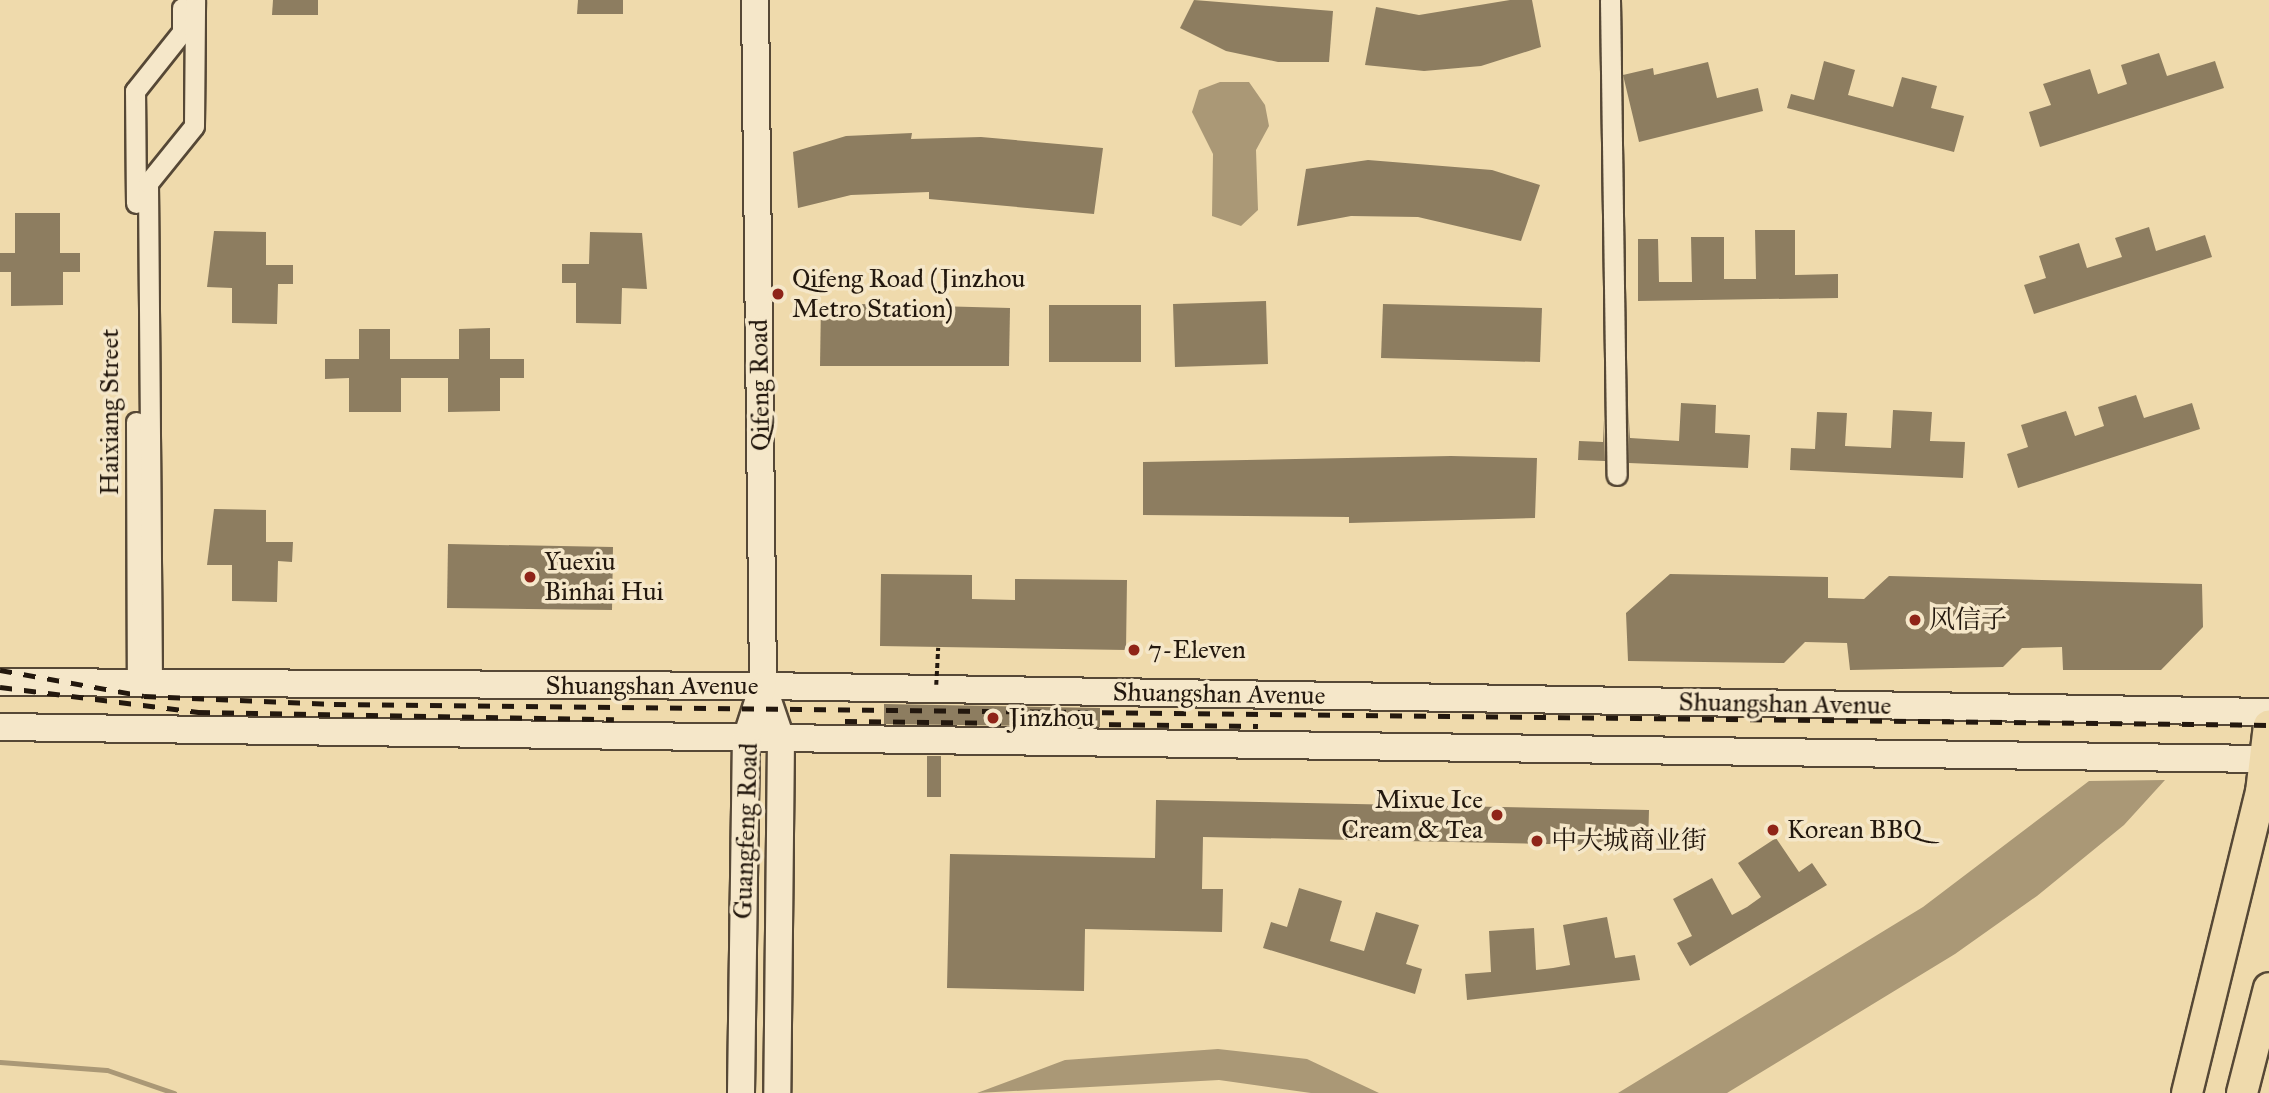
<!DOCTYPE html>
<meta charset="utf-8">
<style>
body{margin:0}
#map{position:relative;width:2269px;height:1093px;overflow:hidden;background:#efdaac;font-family:"IM FELL Great Primer","Noto Serif SC",serif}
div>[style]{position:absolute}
.water>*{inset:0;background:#aa9876}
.stream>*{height:5px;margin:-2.5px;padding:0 2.5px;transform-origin:2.5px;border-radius:2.5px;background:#aa9876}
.building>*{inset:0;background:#8d7d60}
.roads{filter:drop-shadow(2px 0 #564836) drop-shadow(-2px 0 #564836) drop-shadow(0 2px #564836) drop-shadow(0 -2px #564836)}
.street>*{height:19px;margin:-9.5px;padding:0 9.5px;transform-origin:9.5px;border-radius:9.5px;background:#f5e7c9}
.secondary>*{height:26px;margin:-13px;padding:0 13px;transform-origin:13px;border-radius:13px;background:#f5e7c9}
.primary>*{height:30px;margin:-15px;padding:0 15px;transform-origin:15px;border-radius:15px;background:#efdaac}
.rail>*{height:5px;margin-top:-2.5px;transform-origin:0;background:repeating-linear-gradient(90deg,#23180e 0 12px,transparent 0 24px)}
.path-bridge>*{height:3.5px;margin-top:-1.75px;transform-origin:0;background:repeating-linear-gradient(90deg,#23180e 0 5px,transparent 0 8.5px)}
.dots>*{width:19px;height:19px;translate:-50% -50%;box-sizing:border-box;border:4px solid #f5e7c9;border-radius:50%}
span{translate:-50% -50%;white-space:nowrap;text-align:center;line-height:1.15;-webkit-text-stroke:7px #f5e7c9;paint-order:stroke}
.poi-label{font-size:26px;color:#23180e}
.left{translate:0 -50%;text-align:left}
.right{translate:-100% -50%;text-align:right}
.street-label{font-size:26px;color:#23180e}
</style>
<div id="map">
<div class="water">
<i style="clip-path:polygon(1220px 82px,1249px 82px,1265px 105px,1269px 126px,1256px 150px,1258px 210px,1241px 226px,1212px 216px,1213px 154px,1192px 112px,1199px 90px)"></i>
<i style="clip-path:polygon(2165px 780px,2124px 825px,2037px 896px,1955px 954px,1727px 1093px,1618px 1093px,1923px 907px,2089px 781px)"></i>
<i style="clip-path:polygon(1218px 1049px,1307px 1059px,1379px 1093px,1311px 1093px,1219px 1080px,977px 1093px,1065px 1060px)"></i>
</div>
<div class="stream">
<i style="left:0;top:1062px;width:107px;rotate:4.3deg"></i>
<i style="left:107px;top:1070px;width:71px;rotate:18.9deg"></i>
</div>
<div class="building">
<i style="clip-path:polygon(273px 0,318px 0,318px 15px,272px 15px)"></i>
<i style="clip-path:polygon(578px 0,623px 0,623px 14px,577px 14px)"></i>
<i style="clip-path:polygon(1194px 0,1333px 11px,1329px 62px,1278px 62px,1226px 51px,1180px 28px)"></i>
<i style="clip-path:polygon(1510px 0,1532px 0,1541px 47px,1481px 66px,1424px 71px,1365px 65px,1376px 7px,1419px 15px)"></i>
<i style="clip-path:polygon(2159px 53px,2167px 76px,2215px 61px,2224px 88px,2040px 147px,2029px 112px,2051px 105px,2043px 84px,2090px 69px,2098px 94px,2127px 84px,2121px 65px)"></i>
<i style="clip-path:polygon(1824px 61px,1855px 70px,1848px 95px,1893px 107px,1902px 77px,1937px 86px,1931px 108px,1964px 116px,1954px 152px,1787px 108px,1791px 94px,1814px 100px)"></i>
<i style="clip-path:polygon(1708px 62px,1717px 98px,1758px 88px,1763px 111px,1639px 142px,1623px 75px,1653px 68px,1654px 75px)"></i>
<i style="clip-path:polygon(912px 133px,911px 139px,981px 137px,1103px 148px,1094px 214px,929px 199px,929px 192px,851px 195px,798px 208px,793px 152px,846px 136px)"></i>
<i style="clip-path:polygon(1368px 160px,1492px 170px,1540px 185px,1521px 241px,1418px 217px,1351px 216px,1297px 226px,1306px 169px)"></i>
<i style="clip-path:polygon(15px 213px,60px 213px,60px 253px,80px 253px,80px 272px,63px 272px,63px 305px,11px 306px,11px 272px,0 272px,0 253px,15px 253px)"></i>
<i style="clip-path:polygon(2149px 227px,2156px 251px,2205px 235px,2212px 257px,2034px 314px,2024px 285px,2046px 278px,2039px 256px,2079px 243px,2087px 268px,2122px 257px,2115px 238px)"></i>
<i style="clip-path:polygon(1755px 230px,1795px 230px,1795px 275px,1838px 274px,1838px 298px,1638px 301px,1638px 239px,1658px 239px,1659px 282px,1692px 282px,1691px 237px,1724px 237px,1724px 279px,1756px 279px)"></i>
<i style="clip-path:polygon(214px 231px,266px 232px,266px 265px,293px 265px,293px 284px,278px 284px,277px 324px,232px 323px,232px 288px,207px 287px)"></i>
<i style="clip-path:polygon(590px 232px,642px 233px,647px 289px,622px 288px,621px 324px,576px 323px,576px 283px,562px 283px,562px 264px,589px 264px)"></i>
<i style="clip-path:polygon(1266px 301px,1268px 364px,1175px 367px,1173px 304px)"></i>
<i style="clip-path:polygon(821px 303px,1010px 308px,1009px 366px,820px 366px)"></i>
<i style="clip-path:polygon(1383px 304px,1542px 308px,1540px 362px,1381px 358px)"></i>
<i style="clip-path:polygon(1049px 305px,1141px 305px,1141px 362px,1049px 362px)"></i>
<i style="clip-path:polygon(490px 328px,490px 359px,524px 359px,524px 378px,500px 378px,500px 411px,448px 412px,448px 378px,401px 378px,401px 412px,349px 412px,349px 378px,325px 379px,325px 359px,359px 359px,359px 329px,390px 329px,390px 359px,459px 359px,459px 329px)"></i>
<i style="clip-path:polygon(2136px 395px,2144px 418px,2192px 403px,2200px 429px,2018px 488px,2007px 454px,2028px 447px,2021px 425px,2066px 411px,2075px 436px,2104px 426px,2098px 407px)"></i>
<i style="clip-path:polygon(1681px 403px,1716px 405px,1715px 433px,1750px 435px,1748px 468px,1629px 463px,1628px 405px,1630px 438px,1679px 441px)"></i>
<i style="clip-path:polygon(1893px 410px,1932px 412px,1930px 441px,1965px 442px,1963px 478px,1790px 470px,1791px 448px,1815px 449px,1817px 412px,1847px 413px,1845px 446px,1891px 448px)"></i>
<i style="clip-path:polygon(1604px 420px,1605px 461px,1578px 460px,1579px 441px,1603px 442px)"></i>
<i style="clip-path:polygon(1451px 456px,1537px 458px,1535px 518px,1349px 523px,1349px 517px,1143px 515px,1143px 462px)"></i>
<i style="clip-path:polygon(214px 509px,266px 510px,266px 542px,293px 542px,292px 562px,278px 561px,277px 602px,232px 601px,232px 565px,207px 565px)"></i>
<i style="clip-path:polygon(448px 544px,613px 547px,612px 610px,447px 608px)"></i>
<i style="clip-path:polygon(881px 574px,972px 575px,972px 599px,1015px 600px,1015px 579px,1127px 580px,1126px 650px,880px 646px)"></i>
<i style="clip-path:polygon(1670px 574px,1828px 577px,1828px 598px,1864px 599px,1889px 576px,2202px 584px,2203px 627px,2161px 670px,2063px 670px,2062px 647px,2022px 648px,2003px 667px,1850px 670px,1847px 643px,1805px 642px,1784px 663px,1628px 661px,1626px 613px)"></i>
<i style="clip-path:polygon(884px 704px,1100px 708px,1100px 727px,884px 724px)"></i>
<i style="clip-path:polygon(927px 756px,941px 756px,941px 797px,927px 797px)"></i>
<i style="clip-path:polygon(1156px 800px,1649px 810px,1648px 846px,1203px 837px,1202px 889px,1223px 889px,1222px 932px,1085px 929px,1084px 991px,947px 988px,950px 854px,1155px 858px)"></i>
<i style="clip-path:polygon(1776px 838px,1799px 872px,1812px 863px,1827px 885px,1690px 966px,1677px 943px,1692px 936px,1673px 899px,1712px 878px,1732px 915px,1747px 907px,1761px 897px,1738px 863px)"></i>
<i style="clip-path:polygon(1299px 888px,1342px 901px,1330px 941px,1364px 951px,1376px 912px,1419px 925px,1406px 964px,1422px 969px,1415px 994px,1263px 948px,1271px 922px,1287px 927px)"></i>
<i style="clip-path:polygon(1607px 917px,1615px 958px,1635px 955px,1640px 980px,1467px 1000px,1465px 974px,1491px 972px,1489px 931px,1534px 928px,1536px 970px,1553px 968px,1570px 965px,1563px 925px)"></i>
</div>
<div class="roads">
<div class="street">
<i style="left:1610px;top:0;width:475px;rotate:89.2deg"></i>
<i style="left:136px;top:203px;width:112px;rotate:-90.5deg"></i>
<i style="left:135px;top:91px;width:75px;rotate:-51.5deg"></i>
<i style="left:182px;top:32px;width:24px;rotate:-90deg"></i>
<i style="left:136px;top:422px;width:261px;rotate:89.8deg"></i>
<i style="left:152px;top:683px;width:500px;rotate:-90.46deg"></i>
<i style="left:148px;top:183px;width:73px;rotate:-51.1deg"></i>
<i style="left:194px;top:126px;width:126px;rotate:-89.5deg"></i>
</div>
<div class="secondary">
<i style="left:755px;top:0;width:686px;rotate:89.33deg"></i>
<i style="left:763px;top:686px;width:56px;rotate:71.2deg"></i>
<i style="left:781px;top:739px;width:354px;rotate:90.6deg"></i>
<i style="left:0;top:682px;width:763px;rotate:0.3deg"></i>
<i style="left:763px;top:686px;width:1506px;rotate:0.99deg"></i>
<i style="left:0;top:727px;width:2269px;rotate:0.81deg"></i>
<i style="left:741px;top:1093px;width:354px;rotate:-89.2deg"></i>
<i style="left:746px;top:739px;width:56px;rotate:-72.2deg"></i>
</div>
<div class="primary">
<i style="left:2187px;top:1093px;width:310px;rotate:-76.2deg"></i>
<i style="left:2261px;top:792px;width:67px;rotate:-83.2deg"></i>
<i style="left:2242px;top:1093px;width:108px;rotate:-75.6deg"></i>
</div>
</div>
<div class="rail">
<i style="left:0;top:670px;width:146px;rotate:10.2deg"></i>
<i style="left:144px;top:696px;width:190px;rotate:2.4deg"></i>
<i style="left:334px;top:704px;width:1935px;rotate:0.62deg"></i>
<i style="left:0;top:687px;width:200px;rotate:7.2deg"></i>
<i style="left:198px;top:712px;width:416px;rotate:1deg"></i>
<i style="left:845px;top:721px;width:413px;rotate:0.7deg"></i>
</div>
<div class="path-bridge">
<i style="left:936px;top:685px;width:37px;rotate:-87deg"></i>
</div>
<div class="dots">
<i style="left:778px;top:294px;background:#8f2418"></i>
<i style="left:530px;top:577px;background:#8f2418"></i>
<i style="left:1915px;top:620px;background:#8f2418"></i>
<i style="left:1134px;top:650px;background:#8f2418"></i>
<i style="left:993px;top:718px;background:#8f2418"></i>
<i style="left:1497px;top:815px;background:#8f2418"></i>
<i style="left:1773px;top:830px;background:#8f2418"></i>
<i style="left:1537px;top:841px;background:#8f2418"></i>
</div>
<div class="poi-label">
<span class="left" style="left:792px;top:294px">Qifeng Road (Jinzhou<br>Metro Station)</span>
<span class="left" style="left:544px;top:577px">Yuexiu<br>Binhai Hui</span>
<span class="left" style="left:1929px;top:620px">风信子</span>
<span class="left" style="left:1148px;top:650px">7-Eleven</span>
<span class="left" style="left:1009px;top:718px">Jinzhou</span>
<span class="right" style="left:1483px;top:815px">Mixue Ice<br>Cream &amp; Tea</span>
<span class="left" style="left:1787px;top:830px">Korean BBQ</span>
<span class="left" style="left:1551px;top:841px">中大城商业街</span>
</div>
<div class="street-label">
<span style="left:760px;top:385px;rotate:-91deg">Qifeng Road</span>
<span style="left:110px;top:412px;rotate:-90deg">Haixiang Street</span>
<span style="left:652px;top:686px">Shuangshan Avenue</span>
<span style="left:1219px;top:694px;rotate:1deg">Shuangshan Avenue</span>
<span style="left:1785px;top:704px;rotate:1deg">Shuangshan Avenue</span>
<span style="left:746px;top:831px;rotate:-88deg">Guangfeng Road</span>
</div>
</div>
